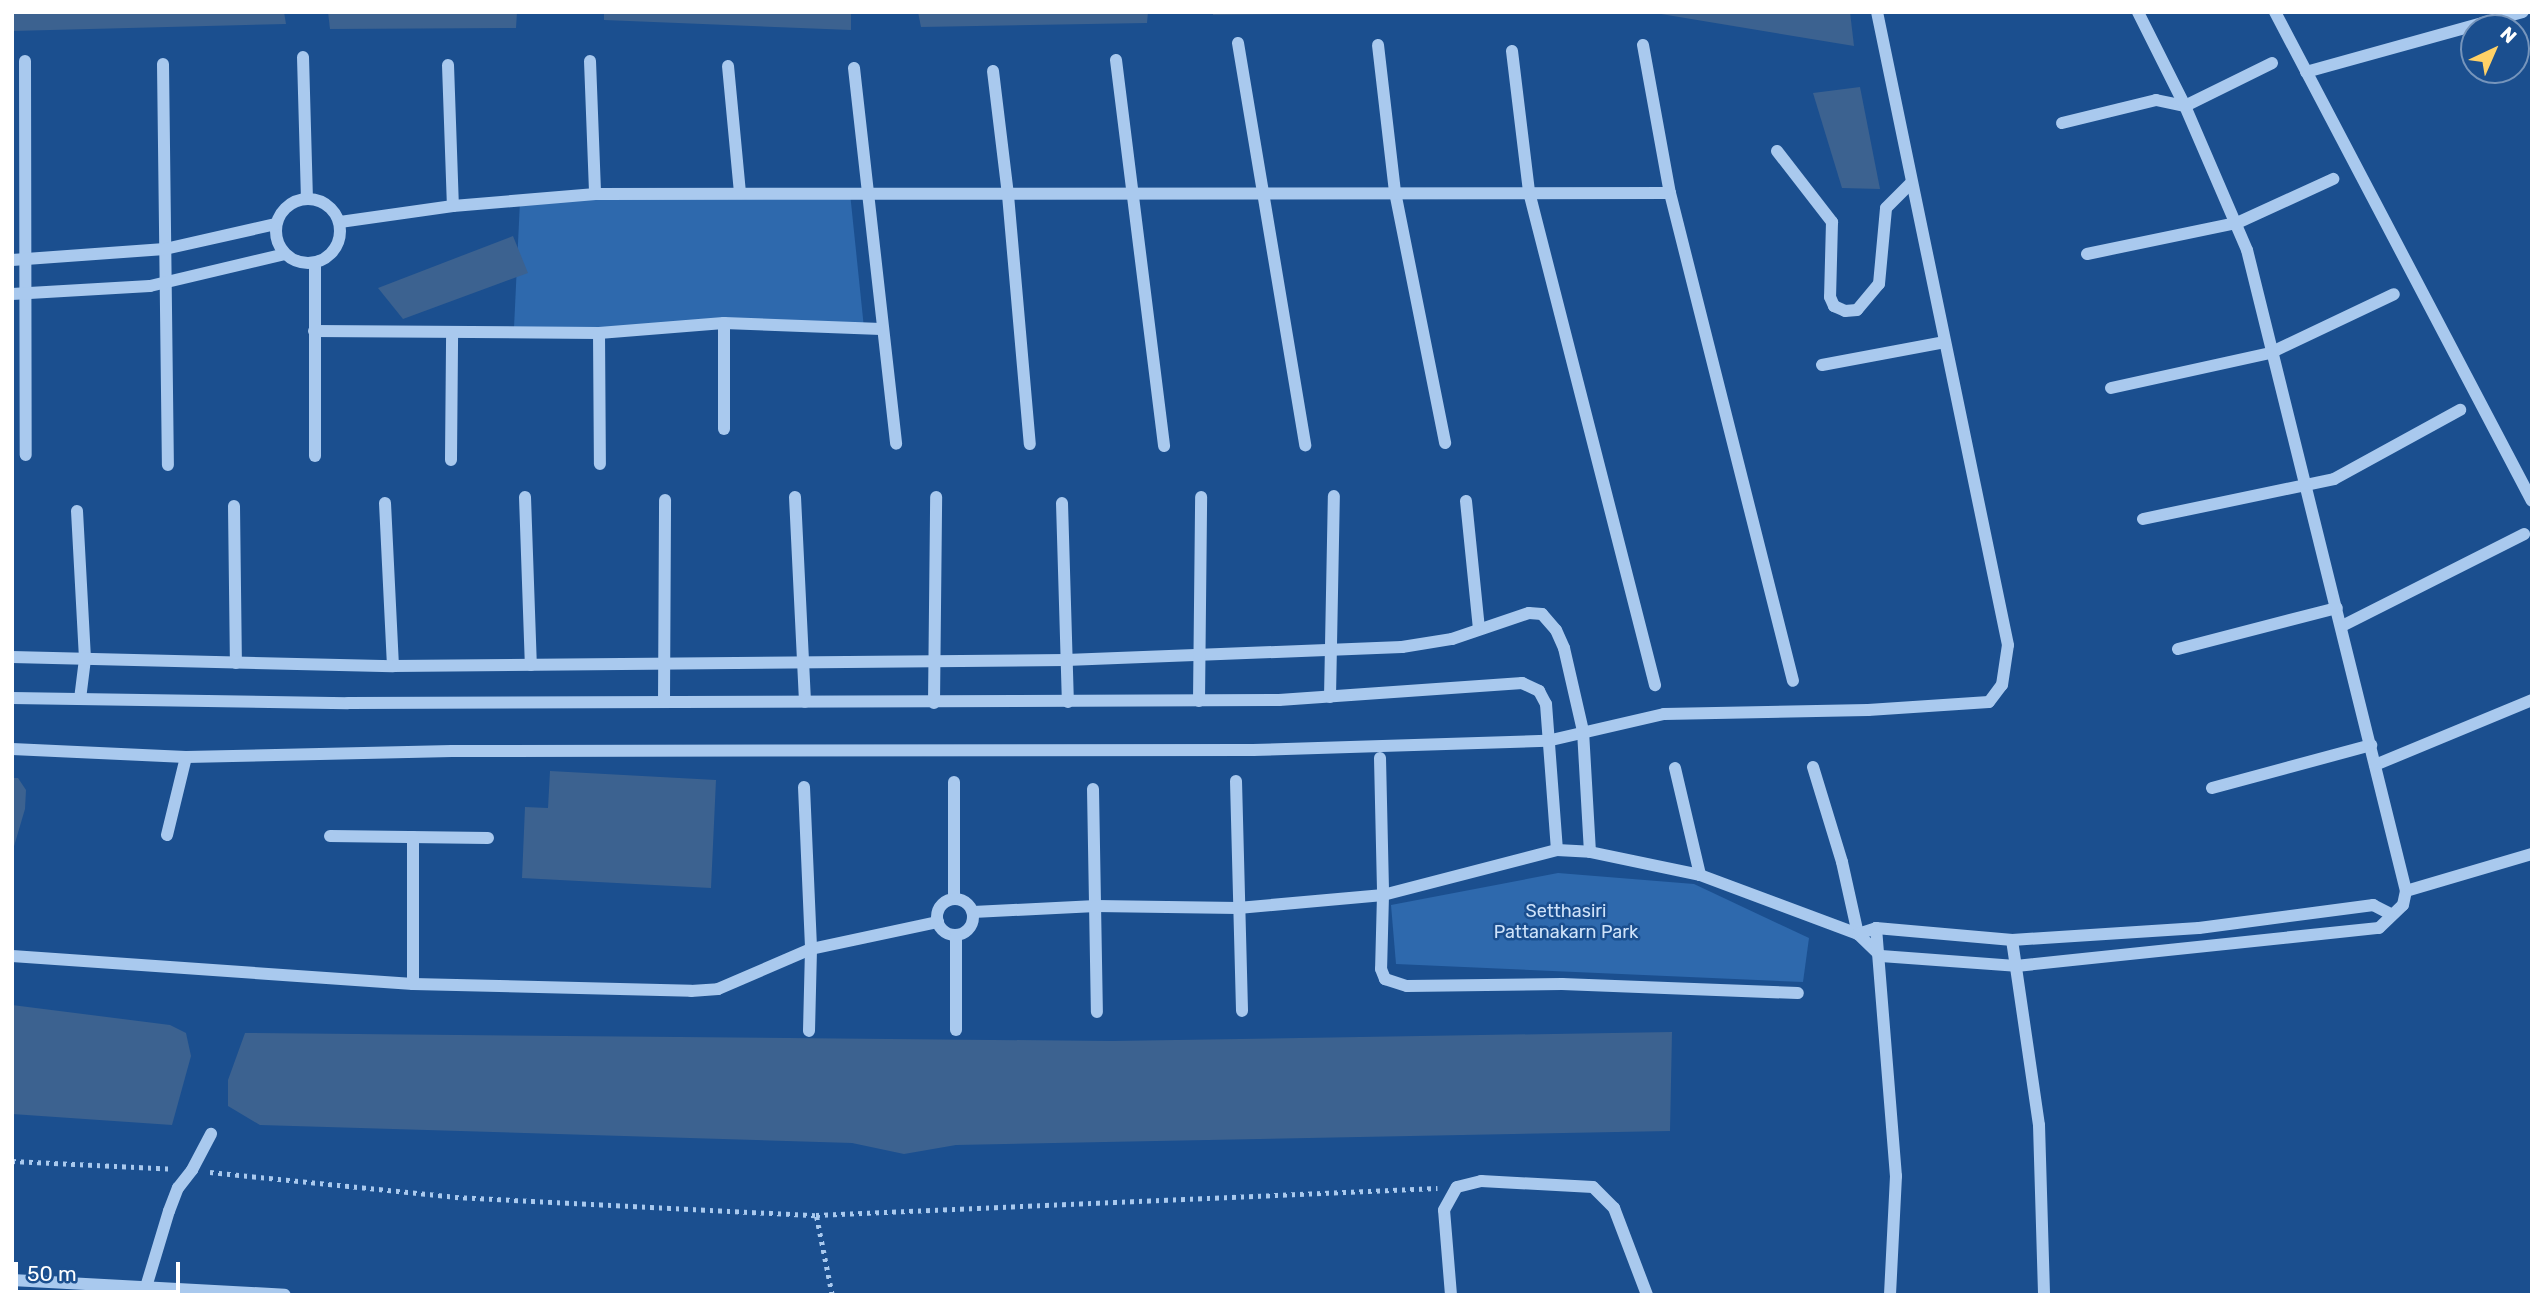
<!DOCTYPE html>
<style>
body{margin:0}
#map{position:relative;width:2544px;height:1307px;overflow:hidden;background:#1b4f8f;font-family:Rubik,sans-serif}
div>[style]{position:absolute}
.green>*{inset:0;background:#2e69ad}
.water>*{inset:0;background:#3c6290}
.path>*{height:4.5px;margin-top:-2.25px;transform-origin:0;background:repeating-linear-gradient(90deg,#a9c9ee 0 3.5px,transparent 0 8.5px)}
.minor>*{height:12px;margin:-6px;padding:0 6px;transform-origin:6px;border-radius:6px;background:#a9c9ee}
.minor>.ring{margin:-6px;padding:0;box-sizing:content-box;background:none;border:12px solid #a9c9ee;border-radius:50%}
span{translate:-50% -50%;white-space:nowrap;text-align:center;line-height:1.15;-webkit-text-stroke:5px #1b4f8f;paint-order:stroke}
.park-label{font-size:18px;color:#cfe3fa}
.frame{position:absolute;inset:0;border:14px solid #fff;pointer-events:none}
.north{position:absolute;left:2460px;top:14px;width:70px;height:70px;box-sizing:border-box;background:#1b4f8f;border:2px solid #7695bc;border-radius:50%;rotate:44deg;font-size:19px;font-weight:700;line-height:28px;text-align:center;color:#fff}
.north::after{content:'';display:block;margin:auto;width:24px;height:32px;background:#ffd166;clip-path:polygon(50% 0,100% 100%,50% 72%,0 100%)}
.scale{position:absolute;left:14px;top:1262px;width:166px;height:32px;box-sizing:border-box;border:4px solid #fff;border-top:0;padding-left:9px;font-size:21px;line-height:24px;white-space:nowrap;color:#fff;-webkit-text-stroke:5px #1b4f8f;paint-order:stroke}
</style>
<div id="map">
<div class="green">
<i style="clip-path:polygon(850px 193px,864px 328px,514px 328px,520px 201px)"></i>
<i style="clip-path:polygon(1558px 873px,1694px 884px,1809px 938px,1803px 982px,1396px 964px,1391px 905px)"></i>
</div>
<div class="water">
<i style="clip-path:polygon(12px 12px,284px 12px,286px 24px,12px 31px)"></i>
<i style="clip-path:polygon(328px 12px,517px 12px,516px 28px,330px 29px)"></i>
<i style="clip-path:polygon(604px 12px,851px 12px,851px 30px,604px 20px)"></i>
<i style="clip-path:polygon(918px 12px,1148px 12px,1147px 23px,921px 27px)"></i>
<i style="clip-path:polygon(1213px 12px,1431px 12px,1213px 15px)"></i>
<i style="clip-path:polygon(1850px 12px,1854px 46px,1655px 13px,1655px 12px)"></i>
<i style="clip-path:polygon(1860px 87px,1880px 189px,1842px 188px,1813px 93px)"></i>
<i style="clip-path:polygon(513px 236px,528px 273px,403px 319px,378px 288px)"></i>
<i style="clip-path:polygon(550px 771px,716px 780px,711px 888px,522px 878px,525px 807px,548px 808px)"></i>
<i style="clip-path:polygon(12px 778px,18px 778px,26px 790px,25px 809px,12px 853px)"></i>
<i style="clip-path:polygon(12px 1005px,170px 1025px,186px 1033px,191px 1056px,172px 1125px,12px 1114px)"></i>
<i style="clip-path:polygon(1672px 1032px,1670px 1131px,956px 1145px,904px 1154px,852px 1143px,260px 1125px,228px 1106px,228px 1080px,245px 1033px,1112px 1041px)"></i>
</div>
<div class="path">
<i style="left:12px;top:1161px;width:161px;rotate:2.8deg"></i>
<i style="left:210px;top:1172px;width:246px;rotate:5.8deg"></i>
<i style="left:455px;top:1197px;width:361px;rotate:2.9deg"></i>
<i style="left:832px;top:1295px;width:82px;rotate:-101.3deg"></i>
<i style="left:816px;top:1215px;width:622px;rotate:-2.49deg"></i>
</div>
<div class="minor">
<i style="left:2275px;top:12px;width:552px;rotate:62.28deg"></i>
<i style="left:1238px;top:43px;width:408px;rotate:80.5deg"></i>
<i style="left:1378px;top:45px;width:148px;rotate:83.4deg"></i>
<i style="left:1395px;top:192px;width:256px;rotate:78.7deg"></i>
<i style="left:1643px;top:45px;width:150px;rotate:79.7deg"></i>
<i style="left:1512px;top:51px;width:142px;rotate:83.1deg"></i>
<i style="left:1529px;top:192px;width:509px;rotate:75.66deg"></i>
<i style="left:303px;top:57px;width:141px;rotate:88.4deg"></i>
<i style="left:1116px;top:60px;width:389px;rotate:82.9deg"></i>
<i style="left:25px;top:61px;width:394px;rotate:89.9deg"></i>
<i style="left:590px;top:61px;width:133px;rotate:87.8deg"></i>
<i style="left:163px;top:64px;width:401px;rotate:89.3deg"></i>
<i style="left:448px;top:65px;width:141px;rotate:88deg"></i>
<i style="left:728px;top:66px;width:127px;rotate:84.6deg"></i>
<i style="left:854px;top:68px;width:378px;rotate:83.6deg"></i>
<i style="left:993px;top:71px;width:125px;rotate:83.1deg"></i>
<i style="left:1008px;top:195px;width:250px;rotate:85deg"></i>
<i style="left:2306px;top:72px;width:225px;rotate:-15.5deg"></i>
<i style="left:2062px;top:123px;width:97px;rotate:-13.7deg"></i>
<i style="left:2156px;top:100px;width:30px;rotate:12deg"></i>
<i style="left:2185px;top:106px;width:97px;rotate:-26.3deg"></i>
<i style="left:1777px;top:151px;width:90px;rotate:52.2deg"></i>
<i style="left:1832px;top:222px;width:75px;rotate:91.5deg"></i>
<i style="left:1830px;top:297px;width:10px;rotate:66deg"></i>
<i style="left:1834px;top:306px;width:12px;rotate:24deg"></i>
<i style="left:1845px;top:311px;width:12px;rotate:-5deg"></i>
<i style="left:1857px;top:310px;width:34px;rotate:-50deg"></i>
<i style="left:1879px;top:284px;width:76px;rotate:-84.7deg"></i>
<i style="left:1886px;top:208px;width:35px;rotate:-45deg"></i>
<i class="ring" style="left:276px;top:199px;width:52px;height:52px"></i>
<i style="left:340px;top:222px;width:114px;rotate:-8.1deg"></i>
<i style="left:453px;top:206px;width:143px;rotate:-4.8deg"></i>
<i style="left:595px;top:194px;width:1075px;rotate:-0.05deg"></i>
<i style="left:1670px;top:193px;width:503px;rotate:75.85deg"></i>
<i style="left:2087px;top:254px;width:153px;rotate:-11.7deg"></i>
<i style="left:2237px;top:223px;width:106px;rotate:-24.6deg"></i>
<i style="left:12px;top:260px;width:153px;rotate:-4.1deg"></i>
<i style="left:165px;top:249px;width:114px;rotate:-12.7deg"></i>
<i style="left:12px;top:294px;width:138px;rotate:-3.3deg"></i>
<i style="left:150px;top:286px;width:139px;rotate:-13.3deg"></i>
<i style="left:314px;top:331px;width:285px;rotate:0.4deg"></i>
<i style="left:599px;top:333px;width:125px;rotate:-4.6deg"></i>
<i style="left:724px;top:323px;width:157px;rotate:2.2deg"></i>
<i style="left:599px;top:333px;width:131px;rotate:89.6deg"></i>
<i style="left:1822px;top:365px;width:125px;rotate:-10.6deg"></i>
<i style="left:2111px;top:388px;width:163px;rotate:-12.4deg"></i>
<i style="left:2270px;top:353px;width:137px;rotate:-25.4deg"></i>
<i style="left:724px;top:429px;width:106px;rotate:-90deg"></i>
<i style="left:315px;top:456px;width:193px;rotate:-90deg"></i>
<i style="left:451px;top:460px;width:126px;rotate:-89.5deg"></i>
<i style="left:525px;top:497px;width:168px;rotate:88deg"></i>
<i style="left:795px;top:497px;width:205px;rotate:87.2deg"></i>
<i style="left:1466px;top:501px;width:129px;rotate:84.2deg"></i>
<i style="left:385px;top:503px;width:163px;rotate:87.2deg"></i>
<i style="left:1062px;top:503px;width:199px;rotate:88.3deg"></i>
<i style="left:234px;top:506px;width:157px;rotate:89.3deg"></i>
<i style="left:77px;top:511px;width:148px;rotate:86.9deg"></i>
<i style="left:85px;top:659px;width:40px;rotate:97.1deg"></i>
<i style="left:2143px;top:519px;width:195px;rotate:-11.8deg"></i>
<i style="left:2334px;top:479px;width:144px;rotate:-28.7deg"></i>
<i style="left:2342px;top:626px;width:204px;rotate:-26.8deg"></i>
<i style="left:2178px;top:649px;width:164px;rotate:-14.5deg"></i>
<i style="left:12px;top:657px;width:381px;rotate:1.4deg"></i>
<i style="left:393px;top:666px;width:673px;rotate:-0.51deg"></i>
<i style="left:1066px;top:660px;width:336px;rotate:-2.2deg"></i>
<i style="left:1402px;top:647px;width:51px;rotate:-9.1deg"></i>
<i style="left:1452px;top:639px;width:81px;rotate:-18.7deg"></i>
<i style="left:1529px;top:613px;width:13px;rotate:4deg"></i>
<i style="left:1542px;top:614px;width:21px;rotate:49deg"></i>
<i style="left:1556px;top:630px;width:20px;rotate:66deg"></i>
<i style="left:1564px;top:648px;width:85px;rotate:77.1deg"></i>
<i style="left:1583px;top:731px;width:121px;rotate:86.7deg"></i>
<i style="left:1330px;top:697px;width:201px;rotate:-88.9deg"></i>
<i style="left:12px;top:698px;width:336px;rotate:0.9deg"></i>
<i style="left:348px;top:703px;width:931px;rotate:-0.18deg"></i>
<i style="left:1279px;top:700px;width:244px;rotate:-4deg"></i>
<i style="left:1522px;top:683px;width:19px;rotate:25deg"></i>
<i style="left:1539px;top:691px;width:15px;rotate:62deg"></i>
<i style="left:1546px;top:704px;width:146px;rotate:85.7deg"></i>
<i style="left:1199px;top:701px;width:204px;rotate:-89.4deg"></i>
<i style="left:664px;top:702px;width:202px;rotate:-89.7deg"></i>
<i style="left:934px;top:703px;width:206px;rotate:-89.4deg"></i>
<i style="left:12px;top:749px;width:174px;rotate:2.6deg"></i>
<i style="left:186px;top:757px;width:266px;rotate:-1.3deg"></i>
<i style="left:452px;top:751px;width:801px;rotate:-0.07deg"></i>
<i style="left:1253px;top:750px;width:294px;rotate:-1.8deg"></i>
<i style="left:1547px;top:741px;width:120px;rotate:-13deg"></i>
<i style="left:1664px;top:714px;width:204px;rotate:-1.1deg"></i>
<i style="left:1868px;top:710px;width:121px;rotate:-3.8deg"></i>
<i style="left:1989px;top:702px;width:21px;rotate:-53deg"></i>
<i style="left:2002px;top:685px;width:40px;rotate:-81.5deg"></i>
<i style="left:2008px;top:645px;width:646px;rotate:-101.69deg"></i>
<i style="left:1380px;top:758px;width:137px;rotate:88.7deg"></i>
<i style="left:1383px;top:895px;width:74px;rotate:91.5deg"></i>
<i style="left:1381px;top:969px;width:11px;rotate:68deg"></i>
<i style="left:1385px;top:979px;width:23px;rotate:18deg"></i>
<i style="left:1407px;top:986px;width:155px;rotate:-0.7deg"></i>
<i style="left:1562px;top:984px;width:236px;rotate:2.2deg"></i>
<i style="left:2375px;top:765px;width:170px;rotate:-22.5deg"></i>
<i style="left:1813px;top:767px;width:99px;rotate:73deg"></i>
<i style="left:1842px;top:862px;width:74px;rotate:77.5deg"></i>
<i style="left:1675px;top:768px;width:110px;rotate:76.8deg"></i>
<i style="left:1236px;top:781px;width:230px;rotate:88.5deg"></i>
<i style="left:954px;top:782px;width:116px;rotate:90deg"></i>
<i style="left:804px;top:787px;width:162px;rotate:87.5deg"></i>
<i style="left:811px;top:949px;width:82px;rotate:91.4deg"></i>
<i style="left:2212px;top:788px;width:165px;rotate:-15.1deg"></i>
<i style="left:1093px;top:789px;width:223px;rotate:89deg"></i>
<i style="left:167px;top:835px;width:80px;rotate:-76.3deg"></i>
<i style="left:330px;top:836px;width:158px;rotate:0.7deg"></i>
<i style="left:413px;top:837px;width:147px;rotate:90deg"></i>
<i style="left:2406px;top:891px;width:131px;rotate:-16.4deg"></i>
<i class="ring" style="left:937px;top:899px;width:24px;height:24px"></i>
<i style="left:973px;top:912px;width:123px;rotate:-2.8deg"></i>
<i style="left:1096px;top:906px;width:142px;rotate:0.8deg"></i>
<i style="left:1238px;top:908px;width:146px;rotate:-5.1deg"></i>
<i style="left:1383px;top:895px;width:180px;rotate:-14.5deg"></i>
<i style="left:1557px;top:850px;width:33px;rotate:3deg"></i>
<i style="left:1590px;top:852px;width:112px;rotate:11.8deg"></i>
<i style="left:1700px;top:875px;width:169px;rotate:20.5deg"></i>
<i style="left:1858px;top:934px;width:32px;rotate:44deg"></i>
<i style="left:1881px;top:956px;width:135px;rotate:4.2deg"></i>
<i style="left:2016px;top:966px;width:365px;rotate:-6deg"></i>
<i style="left:2379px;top:928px;width:33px;rotate:-44deg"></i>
<i style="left:2403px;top:905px;width:14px;rotate:-78deg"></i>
<i style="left:2406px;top:891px;width:660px;rotate:-103.93deg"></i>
<i style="left:2247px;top:250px;width:157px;rotate:-113.3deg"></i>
<i style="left:2185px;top:106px;width:105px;rotate:-116.6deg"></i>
<i style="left:1876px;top:928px;width:249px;rotate:85.4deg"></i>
<i style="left:1896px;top:1176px;width:119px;rotate:92.9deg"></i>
<i style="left:1858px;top:934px;width:19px;rotate:-18deg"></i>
<i style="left:1876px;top:928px;width:137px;rotate:5deg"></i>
<i style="left:2012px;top:940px;width:187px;rotate:-3.7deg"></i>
<i style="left:2199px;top:928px;width:176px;rotate:-7.5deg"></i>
<i style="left:2373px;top:905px;width:20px;rotate:27deg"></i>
<i style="left:956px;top:935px;width:95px;rotate:90deg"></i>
<i style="left:2012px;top:940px;width:187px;rotate:81.7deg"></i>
<i style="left:2039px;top:1125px;width:170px;rotate:88.3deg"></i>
<i style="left:12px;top:956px;width:402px;rotate:4deg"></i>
<i style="left:413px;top:984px;width:278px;rotate:1.4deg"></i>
<i style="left:691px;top:991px;width:27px;rotate:-4deg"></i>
<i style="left:718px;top:989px;width:101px;rotate:-23.3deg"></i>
<i style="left:811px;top:949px;width:130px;rotate:-12deg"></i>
<i style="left:12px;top:1280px;width:273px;rotate:3.1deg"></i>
<i style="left:149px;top:1293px;width:7px;rotate:-117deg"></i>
<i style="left:146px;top:1287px;width:79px;rotate:-73.2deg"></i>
<i style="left:169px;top:1211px;width:25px;rotate:-69deg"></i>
<i style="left:178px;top:1188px;width:23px;rotate:-52deg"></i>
<i style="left:192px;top:1170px;width:41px;rotate:-62.2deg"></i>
<i style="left:1451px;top:1295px;width:85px;rotate:-94.7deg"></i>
<i style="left:1444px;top:1210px;width:26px;rotate:-61deg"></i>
<i style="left:1457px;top:1187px;width:25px;rotate:-14deg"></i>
<i style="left:1481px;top:1181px;width:112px;rotate:3.1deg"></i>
<i style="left:1593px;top:1187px;width:30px;rotate:45deg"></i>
<i style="left:1614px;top:1208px;width:93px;rotate:69.2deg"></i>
</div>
<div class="park-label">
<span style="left:1566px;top:922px">Setthasiri<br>Pattanakarn Park</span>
</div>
<div class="frame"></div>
<div class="north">N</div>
<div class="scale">50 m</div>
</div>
